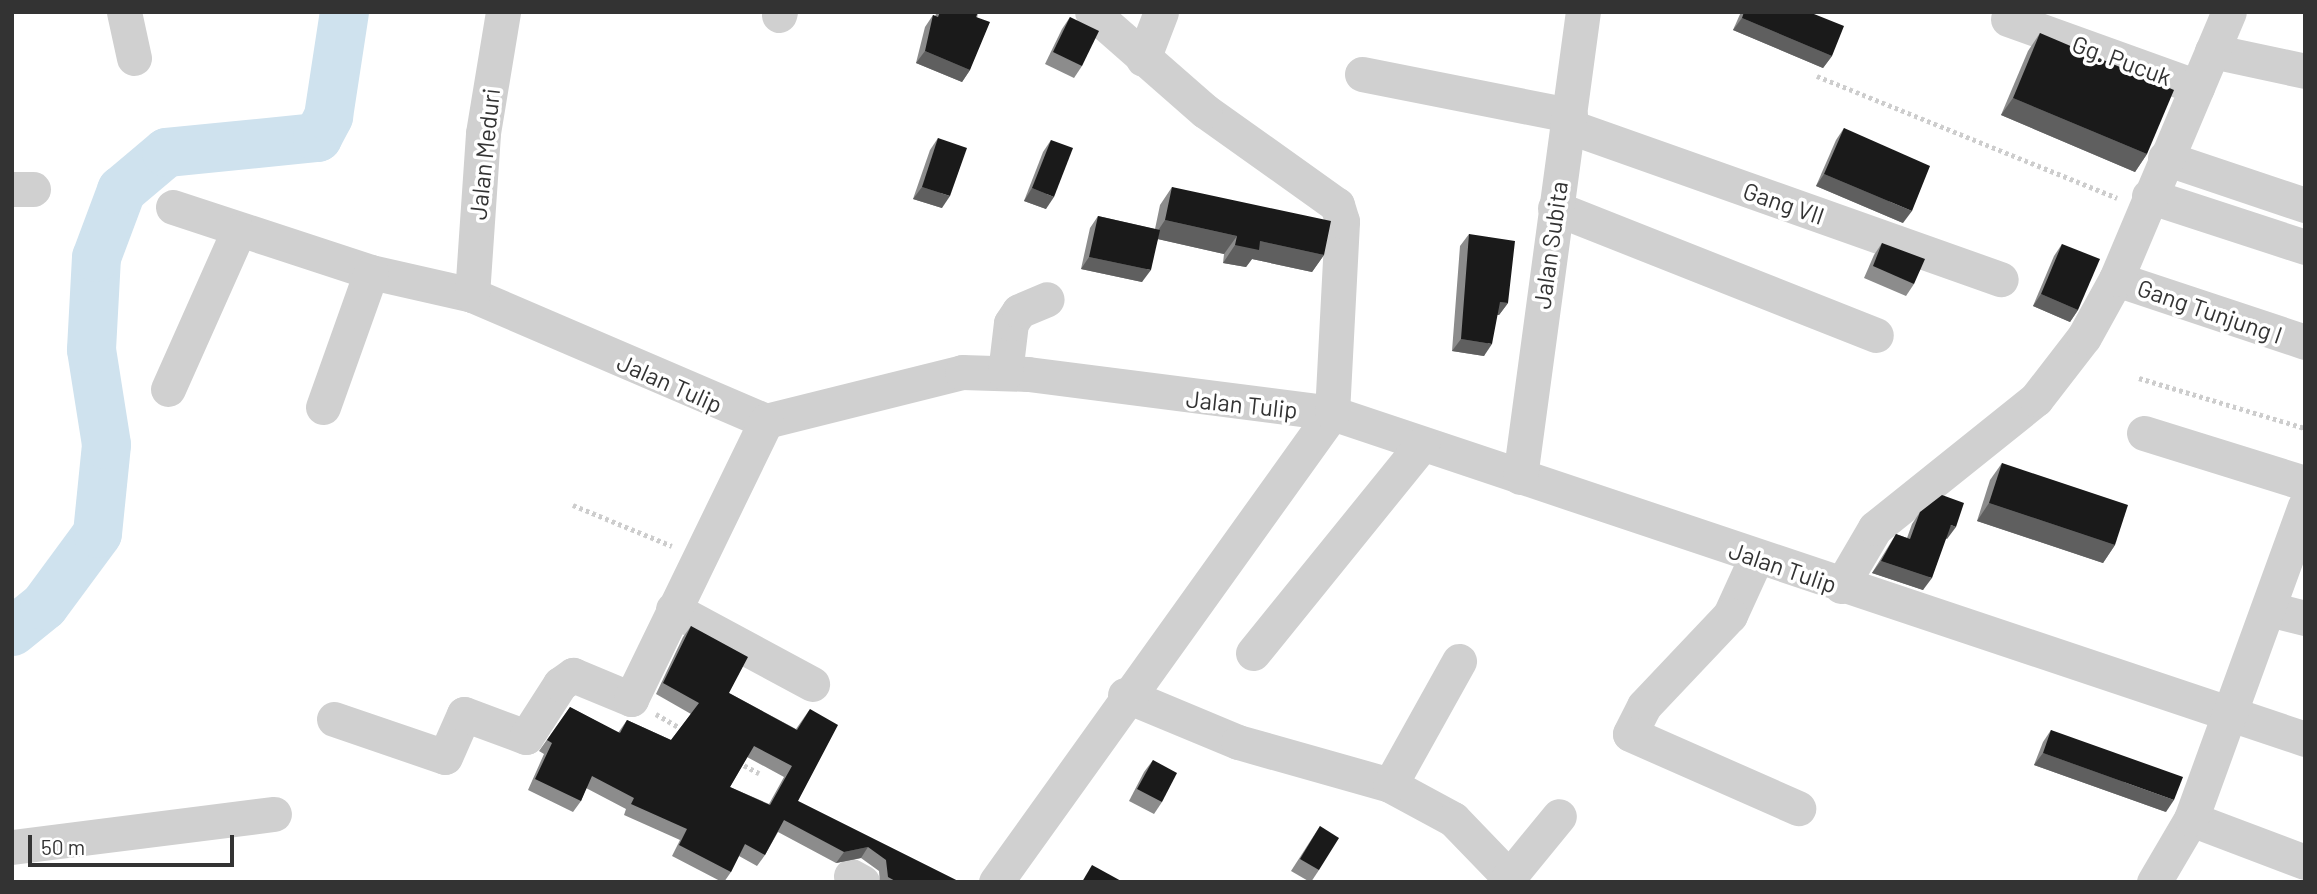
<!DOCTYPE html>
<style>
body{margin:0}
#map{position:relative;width:2317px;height:894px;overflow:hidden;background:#fff;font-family:Barlow,sans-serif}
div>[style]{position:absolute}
.river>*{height:49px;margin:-24.5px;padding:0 24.5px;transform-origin:24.5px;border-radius:24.5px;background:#cfe2ee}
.path>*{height:4.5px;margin-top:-2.25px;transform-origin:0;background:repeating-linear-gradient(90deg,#cdcdcd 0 3.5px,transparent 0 7px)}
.minor>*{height:35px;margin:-17.5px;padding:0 17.5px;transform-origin:17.5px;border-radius:17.5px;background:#d0d0d0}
.wall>*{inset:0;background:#8c8c8c}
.shaded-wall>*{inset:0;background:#5f5f5f}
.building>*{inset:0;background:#1a1a1a}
span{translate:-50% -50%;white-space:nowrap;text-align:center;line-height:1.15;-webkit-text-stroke:7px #fff;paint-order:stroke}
.street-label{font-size:24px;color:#333}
.frame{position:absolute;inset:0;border:14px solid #333;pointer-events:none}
.scale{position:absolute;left:28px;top:835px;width:206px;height:32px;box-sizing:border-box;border:4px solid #333;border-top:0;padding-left:9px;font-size:21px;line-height:24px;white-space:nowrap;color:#333;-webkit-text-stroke:5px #fff;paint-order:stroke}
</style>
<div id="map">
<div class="river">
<i style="left:12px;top:631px;width:41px;rotate:-39.1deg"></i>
<i style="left:44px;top:605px;width:89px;rotate:-53.6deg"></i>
<i style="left:97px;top:533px;width:89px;rotate:-84.2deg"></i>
<i style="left:106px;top:444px;width:96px;rotate:-99deg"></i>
<i style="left:91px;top:349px;width:92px;rotate:-86.9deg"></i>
<i style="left:96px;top:257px;width:72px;rotate:-69.5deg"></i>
<i style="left:121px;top:190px;width:59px;rotate:-40.2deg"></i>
<i style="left:166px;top:152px;width:152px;rotate:-5.7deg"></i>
<i style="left:317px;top:137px;width:24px;rotate:-62deg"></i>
<i style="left:328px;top:116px;width:105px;rotate:-81.3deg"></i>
</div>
<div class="path">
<i style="left:1817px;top:76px;width:324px;rotate:22.1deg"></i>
<i style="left:2139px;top:378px;width:173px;rotate:16.8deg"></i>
<i style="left:573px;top:505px;width:107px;rotate:22.5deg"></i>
<i style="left:656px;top:714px;width:34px;rotate:30deg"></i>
<i style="left:738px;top:762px;width:24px;rotate:28deg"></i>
</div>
<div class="minor">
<i style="left:124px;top:12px;width:47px;rotate:77.7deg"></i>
<i style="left:779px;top:15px;width:3px;rotate:-72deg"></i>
<i style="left:2008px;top:19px;width:201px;rotate:19.8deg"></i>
<i style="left:2212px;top:51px;width:95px;rotate:12.1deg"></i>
<i style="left:1143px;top:59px;width:50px;rotate:-69deg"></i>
<i style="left:1362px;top:74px;width:212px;rotate:11.2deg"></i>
<i style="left:1568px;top:126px;width:459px;rotate:19.5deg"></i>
<i style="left:2165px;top:158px;width:148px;rotate:18.6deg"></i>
<i style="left:12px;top:189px;width:21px"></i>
<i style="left:2149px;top:196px;width:164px;rotate:18.1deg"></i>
<i style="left:173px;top:207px;width:208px;rotate:18.2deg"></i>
<i style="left:371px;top:272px;width:104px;rotate:12.8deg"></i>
<i style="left:472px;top:295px;width:320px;rotate:23.2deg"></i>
<i style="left:766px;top:421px;width:202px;rotate:-14deg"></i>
<i style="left:962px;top:372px;width:66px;rotate:1.7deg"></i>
<i style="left:1028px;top:374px;width:306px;rotate:7.3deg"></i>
<i style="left:1332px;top:413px;width:1026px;rotate:18.52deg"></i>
<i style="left:1555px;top:208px;width:345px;rotate:21.6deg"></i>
<i style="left:2116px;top:279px;width:199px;rotate:18.4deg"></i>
<i style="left:472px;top:295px;width:162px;rotate:-86.1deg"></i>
<i style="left:483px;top:133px;width:123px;rotate:-80.6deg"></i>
<i style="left:1005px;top:373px;width:50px;rotate:-83.2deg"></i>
<i style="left:1011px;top:323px;width:14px;rotate:-56deg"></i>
<i style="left:1019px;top:311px;width:30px;rotate:-23deg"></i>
<i style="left:168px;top:389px;width:172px;rotate:-66deg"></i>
<i style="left:323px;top:407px;width:143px;rotate:-70.4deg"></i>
<i style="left:2144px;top:433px;width:169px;rotate:17.3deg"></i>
<i style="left:1520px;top:477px;width:469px;rotate:-82.3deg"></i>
<i style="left:1756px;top:558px;width:63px;rotate:114.5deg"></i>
<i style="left:1730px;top:615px;width:125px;rotate:133.4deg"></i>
<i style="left:1644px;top:706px;width:31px;rotate:117deg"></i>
<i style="left:1630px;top:734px;width:184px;rotate:23.8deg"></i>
<i style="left:1841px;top:586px;width:67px;rotate:-59.6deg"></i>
<i style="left:1875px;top:528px;width:206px;rotate:-38.7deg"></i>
<i style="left:2036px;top:399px;width:78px;rotate:-52.3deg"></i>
<i style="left:2084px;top:337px;width:66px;rotate:-61.1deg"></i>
<i style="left:2116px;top:279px;width:290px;rotate:-67.1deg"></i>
<i style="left:673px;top:609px;width:158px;rotate:28.3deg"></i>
<i style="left:2269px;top:609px;width:37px;rotate:14deg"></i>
<i style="left:1253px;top:653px;width:269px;rotate:-51deg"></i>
<i style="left:1125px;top:695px;width:122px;rotate:22.6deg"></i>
<i style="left:1238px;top:742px;width:158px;rotate:15.8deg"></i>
<i style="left:1390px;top:785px;width:72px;rotate:28.4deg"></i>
<i style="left:1453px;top:819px;width:79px;rotate:46deg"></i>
<i style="left:334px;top:719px;width:117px;rotate:18.9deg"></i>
<i style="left:445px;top:757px;width:47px;rotate:-66.2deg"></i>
<i style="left:464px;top:714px;width:66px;rotate:20.4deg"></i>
<i style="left:526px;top:737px;width:63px;rotate:-57.3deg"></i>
<i style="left:560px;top:684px;width:16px;rotate:-35deg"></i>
<i style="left:573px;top:675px;width:63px;rotate:22.5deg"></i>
<i style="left:631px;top:699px;width:309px;rotate:-64.1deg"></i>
<i style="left:1390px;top:785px;width:142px;rotate:-60.9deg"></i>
<i style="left:2191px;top:819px;width:122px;rotate:20.7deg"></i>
<i style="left:12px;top:847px;width:264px;rotate:-7.2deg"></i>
<i style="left:851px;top:876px;width:13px;rotate:29deg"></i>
<i style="left:996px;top:882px;width:577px;rotate:-54.38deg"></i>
<i style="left:1332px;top:413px;width:192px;rotate:-87deg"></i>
<i style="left:1342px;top:221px;width:17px;rotate:-107deg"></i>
<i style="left:1337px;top:205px;width:162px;rotate:-144.5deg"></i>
<i style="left:1205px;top:111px;width:150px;rotate:-138.8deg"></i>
<i style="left:1505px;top:882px;width:85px;rotate:-50.7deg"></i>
<i style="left:2154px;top:882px;width:73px;rotate:-59.6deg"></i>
<i style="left:2191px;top:819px;width:333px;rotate:-70deg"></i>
</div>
<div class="wall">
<i style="clip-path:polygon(937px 12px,978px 12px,970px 70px,962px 82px,916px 63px,925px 27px,933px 15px,935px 16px)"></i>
<i style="clip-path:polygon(1741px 12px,1809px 12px,1832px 56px,1823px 68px,1733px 30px)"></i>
<i style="clip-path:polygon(1070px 17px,1082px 66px,1074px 78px,1045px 64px,1062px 29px)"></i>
<i style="clip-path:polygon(2040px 33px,2147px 154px,2135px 172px,2001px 115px,2028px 51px)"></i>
<i style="clip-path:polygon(1844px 128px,1903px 223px,1816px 186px,1836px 140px)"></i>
<i style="clip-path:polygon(938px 138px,942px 208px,913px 199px,930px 150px)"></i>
<i style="clip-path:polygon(1051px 140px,1046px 209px,1024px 201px,1043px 152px)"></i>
<i style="clip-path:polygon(1172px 187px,1324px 255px,1312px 272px,1252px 259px,1246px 267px,1223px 263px,1224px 254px,1158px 239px,1142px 282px,1081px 269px,1090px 228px,1098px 216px,1155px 229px,1160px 205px)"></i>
<i style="clip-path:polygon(1469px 234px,1508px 303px,1499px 315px,1497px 315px,1484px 356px,1452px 351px,1460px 246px)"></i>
<i style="clip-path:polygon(1882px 243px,1914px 284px,1906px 296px,1864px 278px,1874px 255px)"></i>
<i style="clip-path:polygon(2062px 244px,2078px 310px,2070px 322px,2033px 306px,2054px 256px)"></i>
<i style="clip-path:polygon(2002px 463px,2115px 545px,2103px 563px,1977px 521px,1990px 480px)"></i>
<i style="clip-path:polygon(1920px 512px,1947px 539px,1946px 538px,1923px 590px,1872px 573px,1896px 534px,1907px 538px,1912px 524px)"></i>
<i style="clip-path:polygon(evenodd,691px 626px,729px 693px,796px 729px,810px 709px,798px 801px,960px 882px,880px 882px,879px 871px,861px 858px,836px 863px,778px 832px,765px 855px,757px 866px,739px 856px,731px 872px,724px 882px,722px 882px,672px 856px,680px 840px,624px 815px,626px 809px,586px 788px,581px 801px,573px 812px,528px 790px,544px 754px,539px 751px,570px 707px,618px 733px,627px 720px,671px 740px,691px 714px,656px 694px,683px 637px,691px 626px,747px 757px,784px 777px,769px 804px,730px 787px,747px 757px)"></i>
<i style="clip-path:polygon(2051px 730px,2166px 812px,2034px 765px,2043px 742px)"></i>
<i style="clip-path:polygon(1153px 760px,1162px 802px,1154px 814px,1129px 801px,1144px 772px)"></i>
<i style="clip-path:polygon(1320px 826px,1319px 870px,1311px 882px,1310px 882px,1291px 871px)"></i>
</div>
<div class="shaded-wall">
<i style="clip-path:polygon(1742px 18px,1832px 56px,1823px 68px,1733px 30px)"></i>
<i style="clip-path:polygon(925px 51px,970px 70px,962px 82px,916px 63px)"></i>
<i style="clip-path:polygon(2013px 98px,2147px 154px,2135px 172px,2001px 115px)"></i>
<i style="clip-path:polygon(1824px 174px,1912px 211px,1903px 223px,1816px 186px)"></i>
<i style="clip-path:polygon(922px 187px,950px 196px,942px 208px,913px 199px)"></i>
<i style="clip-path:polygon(1032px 188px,1054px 197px,1046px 209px,1024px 201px)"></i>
<i style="clip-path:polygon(1165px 220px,1237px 236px,1224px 254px,1153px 238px)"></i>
<i style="clip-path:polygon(1260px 241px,1324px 255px,1312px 272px,1252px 259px,1246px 267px,1223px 263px,1235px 245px)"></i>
<i style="clip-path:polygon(1089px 257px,1151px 270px,1142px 282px,1081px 269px)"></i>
<i style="clip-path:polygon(2041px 294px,2078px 310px,2070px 322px,2033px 306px)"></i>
<i style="clip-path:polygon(1500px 302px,1508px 303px,1499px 315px,1491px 314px)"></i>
<i style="clip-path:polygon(1461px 339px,1492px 344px,1484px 356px,1452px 351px)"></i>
<i style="clip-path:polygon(1989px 503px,2115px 545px,2103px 563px,1977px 521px)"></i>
<i style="clip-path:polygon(1951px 525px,1956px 527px,1947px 539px,1942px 537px)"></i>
<i style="clip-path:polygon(1881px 561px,1932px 578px,1923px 590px,1872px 573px)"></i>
<i style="clip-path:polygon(2043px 753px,2174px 800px,2166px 812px,2034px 765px)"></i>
<i style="clip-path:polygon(868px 847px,861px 858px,836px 863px,844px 852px)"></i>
</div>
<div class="building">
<i style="clip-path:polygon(940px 12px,978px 12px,976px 17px,990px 22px,970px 70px,925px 51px,933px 15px,938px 17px)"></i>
<i style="clip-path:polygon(1744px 12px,1809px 12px,1844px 26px,1832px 56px,1742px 18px)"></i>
<i style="clip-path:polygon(1070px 17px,1099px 31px,1082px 66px,1053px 52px)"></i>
<i style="clip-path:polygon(2040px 33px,2174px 90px,2147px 154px,2013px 98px)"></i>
<i style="clip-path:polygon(1844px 128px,1930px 166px,1912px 211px,1824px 174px)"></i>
<i style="clip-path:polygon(938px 138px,967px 148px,950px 196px,922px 187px)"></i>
<i style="clip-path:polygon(1051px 140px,1073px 148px,1054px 197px,1032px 188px)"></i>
<i style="clip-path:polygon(1172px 187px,1331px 221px,1324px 255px,1260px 241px,1259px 250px,1235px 245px,1237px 236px,1165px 220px)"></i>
<i style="clip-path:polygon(1098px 216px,1160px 230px,1151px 270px,1089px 257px)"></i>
<i style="clip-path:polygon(1469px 234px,1515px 241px,1508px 303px,1500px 302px,1492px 344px,1461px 339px)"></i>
<i style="clip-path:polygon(1882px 243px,1925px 259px,1914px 284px,1873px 266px)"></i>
<i style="clip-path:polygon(2062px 244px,2100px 259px,2078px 310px,2041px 294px)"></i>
<i style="clip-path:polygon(2002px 463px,2128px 505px,2115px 545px,1989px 503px)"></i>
<i style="clip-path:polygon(1942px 495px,1964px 503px,1956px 527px,1951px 525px,1932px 578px,1881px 561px,1896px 534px,1910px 539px,1920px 512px)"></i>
<i style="clip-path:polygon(evenodd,691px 626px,748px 657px,729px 693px,797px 730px,810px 709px,838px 725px,798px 801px,960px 882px,897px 882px,888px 877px,886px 860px,868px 847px,844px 852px,784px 820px,765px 855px,745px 844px,731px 872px,679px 845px,687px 829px,631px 804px,634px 798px,592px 776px,581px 801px,535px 779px,552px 743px,547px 740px,570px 707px,620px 733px,627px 720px,671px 740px,699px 703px,663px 683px,691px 626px,754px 746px,792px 766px,770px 805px,730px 787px,754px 746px)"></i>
<i style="clip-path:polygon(2051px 730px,2183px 777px,2174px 800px,2043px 753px)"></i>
<i style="clip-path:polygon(1153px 760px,1177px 773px,1162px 802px,1137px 789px)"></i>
<i style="clip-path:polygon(1320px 826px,1339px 838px,1319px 870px,1300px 859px)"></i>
<i style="clip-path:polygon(1092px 865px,1123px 882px,1082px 882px)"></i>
</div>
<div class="street-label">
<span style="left:2122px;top:60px;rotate:20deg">Gg. Pucuk</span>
<span style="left:484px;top:154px;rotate:-84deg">Jalan Meduri</span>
<span style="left:1784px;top:203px;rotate:19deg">Gang VII</span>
<span style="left:1550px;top:245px;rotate:-82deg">Jalan Subita</span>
<span style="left:2210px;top:311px;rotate:19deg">Gang Tunjung I</span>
<span style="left:670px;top:383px;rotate:24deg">Jalan Tulip</span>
<span style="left:1242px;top:404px;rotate:6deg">Jalan Tulip</span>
<span style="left:1783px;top:567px;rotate:19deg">Jalan Tulip</span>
</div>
<div class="frame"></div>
<div class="scale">50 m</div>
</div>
